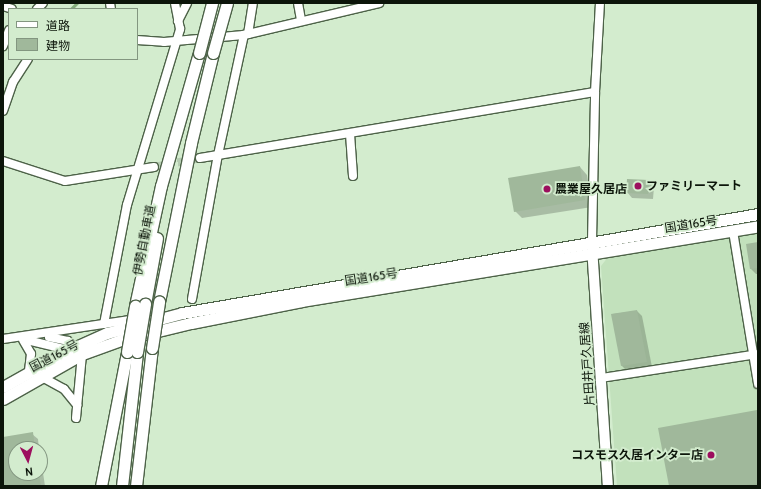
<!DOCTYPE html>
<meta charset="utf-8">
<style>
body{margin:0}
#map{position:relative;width:761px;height:489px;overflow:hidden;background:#d3ecce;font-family:Cabin,"Noto Sans JP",sans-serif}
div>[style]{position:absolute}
.built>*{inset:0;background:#c2e1bc}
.shadow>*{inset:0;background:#0003}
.stream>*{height:2.5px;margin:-1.25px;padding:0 1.25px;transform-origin:1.25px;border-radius:1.25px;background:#84ac7c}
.building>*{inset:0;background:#a0b89b}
.minor-tunnel>*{height:8px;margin-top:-4px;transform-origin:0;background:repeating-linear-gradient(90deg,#b5ccb1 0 8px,transparent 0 12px)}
.roads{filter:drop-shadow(1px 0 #4d6248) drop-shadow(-1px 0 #4d6248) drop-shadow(0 1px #4d6248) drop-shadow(0 -1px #4d6248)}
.minor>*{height:8px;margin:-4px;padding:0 4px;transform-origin:4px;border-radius:4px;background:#fff}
.major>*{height:10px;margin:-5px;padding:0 5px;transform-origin:5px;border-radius:5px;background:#fff}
.highway>*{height:11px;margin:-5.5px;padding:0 5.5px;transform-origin:5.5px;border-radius:5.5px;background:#fff}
.bridges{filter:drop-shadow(1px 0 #4d6248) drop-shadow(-1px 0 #4d6248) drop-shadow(0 1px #4d6248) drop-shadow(0 -1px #4d6248)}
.highway-bridge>*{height:11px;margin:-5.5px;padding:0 5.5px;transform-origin:5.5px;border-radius:5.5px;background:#fff}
.dots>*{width:11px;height:11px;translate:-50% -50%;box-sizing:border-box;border:2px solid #d3ecce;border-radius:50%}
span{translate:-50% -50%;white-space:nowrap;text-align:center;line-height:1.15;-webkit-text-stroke:3.5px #d3ecce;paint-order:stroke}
.poi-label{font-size:12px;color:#0c150a;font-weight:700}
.left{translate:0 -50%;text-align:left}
.right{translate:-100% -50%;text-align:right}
.street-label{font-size:12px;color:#0c150a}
.frame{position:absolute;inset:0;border:4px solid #0c150a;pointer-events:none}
.legend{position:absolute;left:8px;top:8px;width:130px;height:52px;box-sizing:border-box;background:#d3ecce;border:1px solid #839680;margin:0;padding:5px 7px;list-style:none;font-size:12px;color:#0c150a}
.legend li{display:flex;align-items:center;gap:8px;height:20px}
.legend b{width:20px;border:1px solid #839680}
.north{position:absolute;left:8px;top:441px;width:40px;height:40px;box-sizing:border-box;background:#d3ecce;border:1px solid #839680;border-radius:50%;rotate:174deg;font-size:11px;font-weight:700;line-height:16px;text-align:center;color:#0c150a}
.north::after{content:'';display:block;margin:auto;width:14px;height:18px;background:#9c0f5e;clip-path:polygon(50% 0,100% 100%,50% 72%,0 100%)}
</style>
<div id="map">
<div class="built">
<i style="clip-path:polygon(758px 233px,758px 486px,617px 486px,601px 266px,608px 257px)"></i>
</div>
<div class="shadow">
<i style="clip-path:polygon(580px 167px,587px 175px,592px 207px,522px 218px,515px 211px)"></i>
<i style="clip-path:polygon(649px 181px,654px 187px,653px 199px,632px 198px,627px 192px)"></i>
<i style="clip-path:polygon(758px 243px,758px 274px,756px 274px,751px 269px)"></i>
<i style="clip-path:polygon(637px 311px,642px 316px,652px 367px,627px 371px,622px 366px,613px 314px)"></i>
<i style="clip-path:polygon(757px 412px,758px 486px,670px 486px)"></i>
<i style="clip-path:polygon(32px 434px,38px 439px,39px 449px,16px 449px,16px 473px,40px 473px,40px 453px,45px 486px,3px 486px,3px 438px)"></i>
</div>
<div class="stream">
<i style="left:71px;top:9px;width:8px;rotate:-45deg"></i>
</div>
<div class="building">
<i style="clip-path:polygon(580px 166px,585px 200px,514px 212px,508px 178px)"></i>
<i style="clip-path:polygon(627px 179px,649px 180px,648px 194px,626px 193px)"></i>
<i style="clip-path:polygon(758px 242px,758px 268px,750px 269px,746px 244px)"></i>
<i style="clip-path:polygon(637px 310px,647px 362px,621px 366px,611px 314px)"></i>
<i style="clip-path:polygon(757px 410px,758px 483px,739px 486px,669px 486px,658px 428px)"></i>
<i style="clip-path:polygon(33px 432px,35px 449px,16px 449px,16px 473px,39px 473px,41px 486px,3px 486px,3px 437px)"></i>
</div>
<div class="minor-tunnel">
<i style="left:154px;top:167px;width:47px;rotate:-11.1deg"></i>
</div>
<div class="roads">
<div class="minor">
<i style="left:110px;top:3px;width:6px;rotate:81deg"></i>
<i style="left:298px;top:3px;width:17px;rotate:80deg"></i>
<i style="left:3px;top:6px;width:9px;rotate:18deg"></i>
<i style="left:37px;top:9px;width:8px;rotate:-45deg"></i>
<i style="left:178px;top:21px;width:20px;rotate:-63deg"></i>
<i style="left:248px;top:34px;width:31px;rotate:-81deg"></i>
<i style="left:137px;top:40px;width:27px;rotate:4deg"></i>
<i style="left:164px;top:42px;width:80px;rotate:-5deg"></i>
<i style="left:244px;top:35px;width:139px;rotate:-13.3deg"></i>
<i style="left:3px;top:46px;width:17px;rotate:-69deg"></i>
<i style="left:3px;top:111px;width:31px;rotate:-71deg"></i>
<i style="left:13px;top:82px;width:27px;rotate:-57deg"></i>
<i style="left:350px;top:134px;width:42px;rotate:85.9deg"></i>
<i style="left:200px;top:158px;width:400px;rotate:-9.5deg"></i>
<i style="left:3px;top:161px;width:65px;rotate:17.9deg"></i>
<i style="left:65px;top:181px;width:90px;rotate:-8.9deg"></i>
<i style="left:733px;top:231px;width:155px;rotate:80.7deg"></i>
<i style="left:592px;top:241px;width:149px;rotate:-88.8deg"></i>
<i style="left:595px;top:92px;width:89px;rotate:-86.8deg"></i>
<i style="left:192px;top:299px;width:146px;rotate:-79.8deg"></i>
<i style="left:218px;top:155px;width:123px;rotate:-77.8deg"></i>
<i style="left:104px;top:324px;width:121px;rotate:-79.1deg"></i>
<i style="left:127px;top:205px;width:184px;rotate:-73.2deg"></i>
<i style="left:180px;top:29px;width:26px;rotate:-101deg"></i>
<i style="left:49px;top:337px;width:19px;rotate:12deg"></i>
<i style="left:68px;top:341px;width:13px;rotate:45deg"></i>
<i style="left:3px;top:339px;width:135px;rotate:-8.5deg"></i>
<i style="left:23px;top:340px;width:16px;rotate:60deg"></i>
<i style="left:31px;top:354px;width:17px;rotate:97deg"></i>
<i style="left:27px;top:340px;width:46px;rotate:13.7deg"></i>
<i style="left:42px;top:377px;width:25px;rotate:29deg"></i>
<i style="left:64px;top:389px;width:21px;rotate:51deg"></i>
<i style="left:601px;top:378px;width:159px;rotate:-8.7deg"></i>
<i style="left:76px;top:418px;width:64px;rotate:-84.6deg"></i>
</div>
<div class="major">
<i style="left:592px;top:247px;width:240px;rotate:86.2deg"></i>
</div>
<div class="highway">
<i style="left:159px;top:302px;width:162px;rotate:-78.6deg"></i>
<i style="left:191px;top:143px;width:93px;rotate:-76.3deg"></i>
<i style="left:145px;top:304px;width:67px;rotate:-79.7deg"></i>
<i style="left:135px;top:306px;width:123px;rotate:-77.8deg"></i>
<i style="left:161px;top:186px;width:138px;rotate:-74.1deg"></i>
<i style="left:3px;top:387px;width:76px;rotate:-29.3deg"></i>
<i style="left:69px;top:350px;width:42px;rotate:-24.1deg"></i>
<i style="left:107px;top:333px;width:78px;rotate:-14.9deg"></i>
<i style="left:182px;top:313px;width:584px;rotate:-9.75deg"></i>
<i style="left:3px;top:399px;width:91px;rotate:-29.7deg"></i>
<i style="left:82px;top:354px;width:41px;rotate:-19.7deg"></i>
<i style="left:121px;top:340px;width:72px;rotate:-13.7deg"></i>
<i style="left:191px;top:323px;width:113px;rotate:-11.2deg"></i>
<i style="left:302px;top:301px;width:462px;rotate:-9.3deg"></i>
<i style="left:101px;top:486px;width:136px;rotate:-79deg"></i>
<i style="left:122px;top:486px;width:135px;rotate:-83.6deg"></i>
<i style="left:136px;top:486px;width:139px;rotate:-83.4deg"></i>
</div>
</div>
<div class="bridges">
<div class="highway-bridge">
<i style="left:199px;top:53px;width:52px;rotate:-75.4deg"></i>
<i style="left:213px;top:53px;width:52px;rotate:-74.4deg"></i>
<i style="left:152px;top:348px;width:47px;rotate:-81.3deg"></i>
<i style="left:127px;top:352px;width:47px;rotate:-80.1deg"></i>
<i style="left:137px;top:352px;width:49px;rotate:-80.5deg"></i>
</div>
</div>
<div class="dots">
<i style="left:638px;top:186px;background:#9c0f5e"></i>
<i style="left:547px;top:189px;background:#9c0f5e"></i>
<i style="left:711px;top:455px;background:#9c0f5e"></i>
</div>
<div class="poi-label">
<span class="left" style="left:646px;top:186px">ファミリーマート</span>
<span class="left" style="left:555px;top:189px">農業屋久居店</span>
<span class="right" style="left:703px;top:455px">コスモス久居インター店</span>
</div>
<div class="street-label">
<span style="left:691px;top:224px;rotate:-9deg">国道165号</span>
<span style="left:144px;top:240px;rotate:-79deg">伊勢自動車道</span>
<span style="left:371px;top:277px;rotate:-9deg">国道165号</span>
<span style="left:54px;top:356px;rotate:-28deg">国道165号</span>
<span style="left:587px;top:364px;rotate:-94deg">片田井戸久居線</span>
</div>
<div class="frame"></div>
<ul class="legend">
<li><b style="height:5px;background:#fff"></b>道路</li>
<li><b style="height:11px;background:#a0b89b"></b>建物</li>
</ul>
<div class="north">N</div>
</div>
